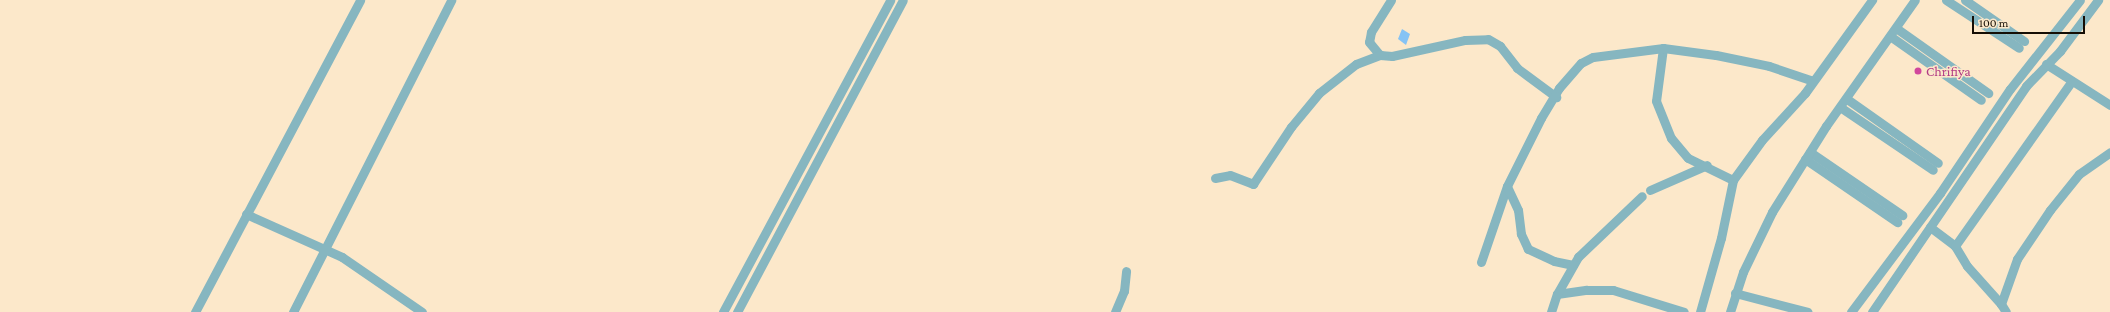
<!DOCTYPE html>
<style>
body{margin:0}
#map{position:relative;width:2110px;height:312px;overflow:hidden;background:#fce8ca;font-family:"Crimson Pro",serif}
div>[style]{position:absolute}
.water>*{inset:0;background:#86c3f4}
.minor>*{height:9px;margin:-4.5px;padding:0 4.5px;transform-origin:4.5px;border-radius:4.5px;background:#86b6c0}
.dots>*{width:11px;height:11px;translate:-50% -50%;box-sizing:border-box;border:2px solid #fce8ca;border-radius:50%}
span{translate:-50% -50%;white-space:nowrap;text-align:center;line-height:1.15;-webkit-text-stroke:3px #fce8ca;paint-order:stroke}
.hotel-label{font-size:14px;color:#b23c85}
.left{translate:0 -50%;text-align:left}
.scale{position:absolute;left:1972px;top:16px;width:113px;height:18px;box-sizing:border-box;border:2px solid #150e05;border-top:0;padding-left:5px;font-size:12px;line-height:14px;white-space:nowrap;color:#150e05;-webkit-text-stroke:3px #fce8ca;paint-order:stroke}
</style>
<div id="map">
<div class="water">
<i style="clip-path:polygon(1402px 29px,1410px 34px,1406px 45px,1398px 39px)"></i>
</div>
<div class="minor">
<i style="left:1391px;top:0;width:38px;rotate:122deg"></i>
<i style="left:1371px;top:32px;width:10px;rotate:101deg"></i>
<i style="left:1369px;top:42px;width:17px;rotate:50deg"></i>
<i style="left:1380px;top:55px;width:12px;rotate:5deg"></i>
<i style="left:1392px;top:56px;width:75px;rotate:-12.4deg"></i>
<i style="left:1465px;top:40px;width:23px;rotate:-2deg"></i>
<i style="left:1488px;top:39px;width:14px;rotate:30deg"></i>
<i style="left:1500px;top:46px;width:28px;rotate:52deg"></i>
<i style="left:1517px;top:68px;width:49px;rotate:36.6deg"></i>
<i style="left:1946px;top:0;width:87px;rotate:33.3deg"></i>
<i style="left:1965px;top:0;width:72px;rotate:34.8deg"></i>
<i style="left:1896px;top:28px;width:113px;rotate:35.2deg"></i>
<i style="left:1890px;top:36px;width:111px;rotate:35.1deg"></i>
<i style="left:1663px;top:48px;width:53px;rotate:97.5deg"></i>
<i style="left:1656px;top:101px;width:40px;rotate:68deg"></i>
<i style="left:1671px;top:138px;width:26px;rotate:50deg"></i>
<i style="left:1688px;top:158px;width:50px;rotate:26.1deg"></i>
<i style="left:2046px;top:64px;width:76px;rotate:32.6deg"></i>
<i style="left:1847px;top:99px;width:111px;rotate:35.1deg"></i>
<i style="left:1840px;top:107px;width:112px;rotate:34.1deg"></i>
<i style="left:1810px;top:152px;width:112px;rotate:34.4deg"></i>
<i style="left:1805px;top:159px;width:112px;rotate:34.4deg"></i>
<i style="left:1215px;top:178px;width:15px;rotate:-11deg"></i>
<i style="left:1230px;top:175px;width:25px;rotate:21deg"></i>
<i style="left:1253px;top:184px;width:69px;rotate:-56.3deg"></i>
<i style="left:1291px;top:127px;width:44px;rotate:-50.5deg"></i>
<i style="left:1319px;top:93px;width:47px;rotate:-38.1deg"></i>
<i style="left:1356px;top:64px;width:26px;rotate:-21deg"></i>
<i style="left:1650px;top:190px;width:62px;rotate:-23.7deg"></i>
<i style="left:246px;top:214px;width:105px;rotate:24.1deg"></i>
<i style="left:342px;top:257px;width:97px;rotate:34.5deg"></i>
<i style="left:1930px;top:227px;width:31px;rotate:37deg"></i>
<i style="left:1955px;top:246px;width:23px;rotate:59deg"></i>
<i style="left:1967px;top:266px;width:51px;rotate:48.2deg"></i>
<i style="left:2001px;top:304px;width:9px;rotate:58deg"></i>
<i style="left:1955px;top:246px;width:202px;rotate:-54.7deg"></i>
<i style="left:1481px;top:262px;width:80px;rotate:-71.1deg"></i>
<i style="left:1573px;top:265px;width:19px;rotate:-168deg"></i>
<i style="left:1554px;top:261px;width:29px;rotate:-155deg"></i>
<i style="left:1528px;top:249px;width:17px;rotate:-115deg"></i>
<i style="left:1521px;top:234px;width:24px;rotate:-97deg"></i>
<i style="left:1518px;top:210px;width:26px;rotate:-115deg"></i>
<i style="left:1507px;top:186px;width:76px;rotate:-63.4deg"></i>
<i style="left:1541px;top:118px;width:35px;rotate:-59deg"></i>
<i style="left:1559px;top:88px;width:33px;rotate:-49deg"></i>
<i style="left:1581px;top:63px;width:13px;rotate:-27deg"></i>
<i style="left:1593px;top:57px;width:71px;rotate:-7.3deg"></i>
<i style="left:1663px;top:48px;width:53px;rotate:7.5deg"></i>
<i style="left:1716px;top:55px;width:54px;rotate:11.7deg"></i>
<i style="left:1769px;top:66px;width:46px;rotate:18.8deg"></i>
<i style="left:1735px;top:293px;width:75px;rotate:14.6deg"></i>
<i style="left:1557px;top:294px;width:30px;rotate:-8deg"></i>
<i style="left:1587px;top:290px;width:26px"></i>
<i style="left:1613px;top:290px;width:74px;rotate:17.2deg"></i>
<i style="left:2001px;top:304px;width:48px;rotate:-70.4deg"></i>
<i style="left:2017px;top:259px;width:59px;rotate:-56deg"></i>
<i style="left:2050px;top:210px;width:46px;rotate:-51.1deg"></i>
<i style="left:2079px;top:174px;width:38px;rotate:-35deg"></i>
<i style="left:195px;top:312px;width:353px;rotate:-62.1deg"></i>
<i style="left:293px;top:312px;width:350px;rotate:-63.1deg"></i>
<i style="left:723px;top:312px;width:354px;rotate:-61.8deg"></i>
<i style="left:737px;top:312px;width:353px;rotate:-62deg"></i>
<i style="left:1115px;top:312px;width:23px;rotate:-67deg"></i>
<i style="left:1124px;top:291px;width:20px;rotate:-84deg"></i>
<i style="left:1551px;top:312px;width:19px;rotate:-72deg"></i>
<i style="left:1557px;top:294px;width:43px;rotate:-60.4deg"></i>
<i style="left:1578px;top:257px;width:88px;rotate:-43.6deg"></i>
<i style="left:1700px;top:312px;width:77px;rotate:-74.2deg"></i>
<i style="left:1721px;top:238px;width:59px;rotate:-78.3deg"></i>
<i style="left:1733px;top:180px;width:49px;rotate:-54.1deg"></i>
<i style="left:1762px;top:140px;width:64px;rotate:-47.5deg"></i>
<i style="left:1805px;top:93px;width:115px;rotate:-54.2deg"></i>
<i style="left:1730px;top:312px;width:42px;rotate:-72deg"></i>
<i style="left:1743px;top:272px;width:67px;rotate:-64.2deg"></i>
<i style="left:1772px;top:212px;width:102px;rotate:-57.9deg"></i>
<i style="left:1826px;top:126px;width:154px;rotate:-54.8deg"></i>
<i style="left:1851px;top:312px;width:149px;rotate:-53.2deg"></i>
<i style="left:1940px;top:193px;width:125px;rotate:-56.1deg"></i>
<i style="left:2010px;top:89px;width:113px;rotate:-51.8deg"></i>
<i style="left:1872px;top:312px;width:273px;rotate:-55.7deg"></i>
<i style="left:2026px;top:86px;width:49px;rotate:-45.8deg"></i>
<i style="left:2060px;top:51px;width:64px;rotate:-53.3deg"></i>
</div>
<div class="dots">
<i style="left:1918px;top:71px;background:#d1479c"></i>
</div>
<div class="hotel-label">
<span class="left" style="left:1926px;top:71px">Chrifiya</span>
</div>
<div class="scale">100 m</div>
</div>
